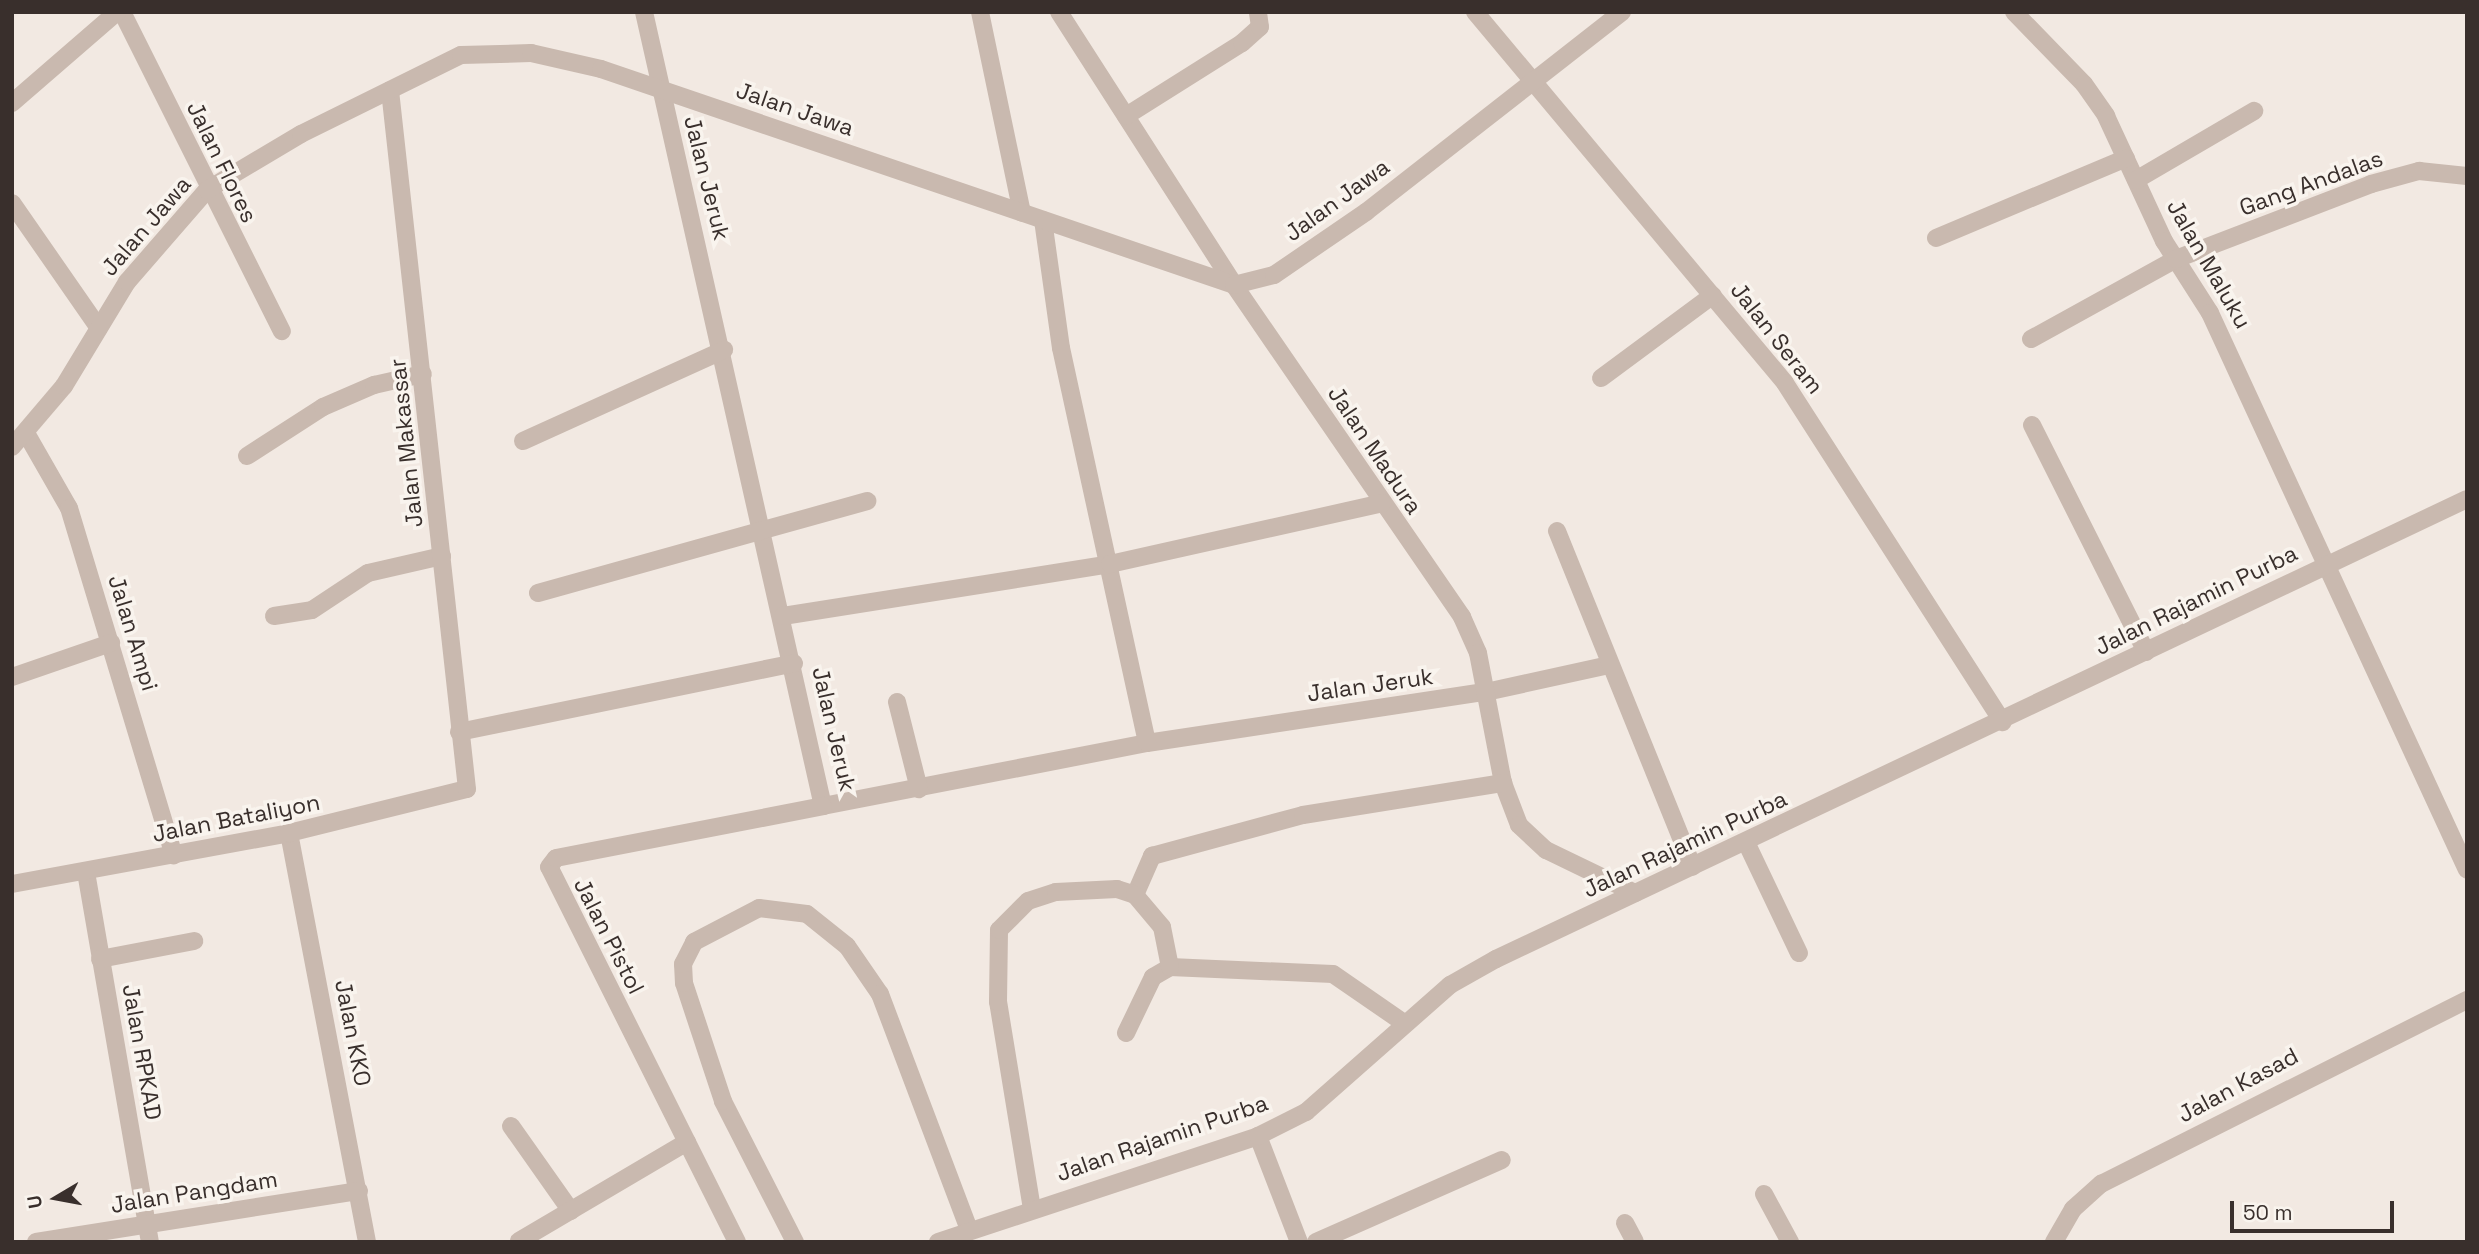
<!DOCTYPE html>
<style>
body{margin:0}
#map{position:relative;width:2479px;height:1254px;overflow:hidden;background:#f2e9e2;font-family:"Space Grotesk",sans-serif}
div>[style]{position:absolute}
.minor>*{height:18px;margin:-9px;padding:0 9px;transform-origin:9px;border-radius:9px;background:#c9b9af}
.tertiary>*{height:18px;margin:-9px;padding:0 9px;transform-origin:9px;border-radius:9px;background:#c9b9af}
span{translate:-50% -50%;white-space:nowrap;text-align:center;line-height:1.15;-webkit-text-stroke:7px #f9f4ee;paint-order:stroke}
.street-label{font-size:23px;color:#392f2c}
.frame{position:absolute;inset:0;border:14px solid #392f2c;pointer-events:none}
.north{position:absolute;left:21px;top:1163px;width:70px;height:70px;-webkit-text-stroke:5px #f9f4ee;paint-order:stroke;rotate:260deg;font-size:19px;font-weight:700;line-height:28px;text-align:center;color:#392f2c}
.north::after{content:'';display:block;margin:auto;width:24px;height:32px;background:#392f2c;clip-path:polygon(50% 0,100% 100%,50% 72%,0 100%)}
.scale{position:absolute;left:2230px;top:1201px;width:164px;height:32px;box-sizing:border-box;border:4px solid #392f2c;border-top:0;padding-left:9px;font-size:21px;line-height:24px;white-space:nowrap;color:#392f2c;-webkit-text-stroke:5px #f9f4ee;paint-order:stroke}
</style>
<div id="map">
<div class="minor">
<i style="left:122px;top:12px;width:357px;rotate:63.4deg"></i>
<i style="left:644px;top:12px;width:814px;rotate:77.3deg"></i>
<i style="left:823px;top:806px;width:330px;rotate:-11deg"></i>
<i style="left:1147px;top:743px;width:343px;rotate:-8.6deg"></i>
<i style="left:1486px;top:692px;width:126px;rotate:-12.4deg"></i>
<i style="left:980px;top:12px;width:205px;rotate:78.2deg"></i>
<i style="left:1059px;top:12px;width:324px;rotate:57.3deg"></i>
<i style="left:1234px;top:285px;width:403px;rotate:55.5deg"></i>
<i style="left:1462px;top:617px;width:39px;rotate:66deg"></i>
<i style="left:1478px;top:653px;width:132px;rotate:79.1deg"></i>
<i style="left:1503px;top:783px;width:45px;rotate:69.1deg"></i>
<i style="left:1519px;top:825px;width:37px;rotate:43deg"></i>
<i style="left:1546px;top:850px;width:99px;rotate:25.8deg"></i>
<i style="left:1475px;top:12px;width:483px;rotate:50.1deg"></i>
<i style="left:1785px;top:383px;width:403px;rotate:57.3deg"></i>
<i style="left:2014px;top:12px;width:100px;rotate:45.8deg"></i>
<i style="left:2084px;top:84px;width:39px;rotate:55deg"></i>
<i style="left:2106px;top:116px;width:138px;rotate:65.1deg"></i>
<i style="left:2164px;top:241px;width:85px;rotate:57.4deg"></i>
<i style="left:2210px;top:313px;width:613px;rotate:65.23deg"></i>
<i style="left:12px;top:103px;width:139px;rotate:-40.9deg"></i>
<i style="left:1126px;top:116px;width:137px;rotate:-32.2deg"></i>
<i style="left:1242px;top:43px;width:24px;rotate:-42deg"></i>
<i style="left:1260px;top:27px;width:15px;rotate:-98deg"></i>
<i style="left:2136px;top:180px;width:137px;rotate:-30.3deg"></i>
<i style="left:12px;top:203px;width:152px;rotate:55.2deg"></i>
<i style="left:1043px;top:220px;width:129px;rotate:82deg"></i>
<i style="left:1061px;top:348px;width:404px;rotate:77.7deg"></i>
<i style="left:1936px;top:238px;width:206px;rotate:-22.8deg"></i>
<i style="left:2031px;top:339px;width:166px;rotate:-28.9deg"></i>
<i style="left:2176px;top:259px;width:209px;rotate:-21deg"></i>
<i style="left:2371px;top:184px;width:50px;rotate:-15.2deg"></i>
<i style="left:2419px;top:171px;width:48px;rotate:5.9deg"></i>
<i style="left:1601px;top:378px;width:139px;rotate:-36.5deg"></i>
<i style="left:2032px;top:425px;width:254px;rotate:63.3deg"></i>
<i style="left:26px;top:433px;width:86px;rotate:60.2deg"></i>
<i style="left:69px;top:508px;width:363px;rotate:73.2deg"></i>
<i style="left:523px;top:441px;width:221px;rotate:-24.4deg"></i>
<i style="left:247px;top:456px;width:90px;rotate:-32.8deg"></i>
<i style="left:323px;top:407px;width:56px;rotate:-23.3deg"></i>
<i style="left:374px;top:385px;width:50px;rotate:-12.7deg"></i>
<i style="left:1557px;top:531px;width:362px;rotate:68deg"></i>
<i style="left:538px;top:593px;width:342px;rotate:-15.6deg"></i>
<i style="left:274px;top:616px;width:38px;rotate:-9deg"></i>
<i style="left:312px;top:610px;width:67px;rotate:-33.5deg"></i>
<i style="left:368px;top:573px;width:76px;rotate:-12.9deg"></i>
<i style="left:783px;top:616px;width:331px;rotate:-9deg"></i>
<i style="left:1110px;top:564px;width:279px;rotate:-12.6deg"></i>
<i style="left:12px;top:677px;width:105px;rotate:-19deg"></i>
<i style="left:897px;top:702px;width:90px;rotate:75.8deg"></i>
<i style="left:459px;top:732px;width:342px;rotate:-11.6deg"></i>
<i style="left:289px;top:833px;width:416px;rotate:79.2deg"></i>
<i style="left:1746px;top:842px;width:123px;rotate:64.5deg"></i>
<i style="left:86px;top:872px;width:375px;rotate:80.2deg"></i>
<i style="left:12px;top:884px;width:282px;rotate:-10.4deg"></i>
<i style="left:289px;top:833px;width:183px;rotate:-13.9deg"></i>
<i style="left:467px;top:789px;width:703px;rotate:-96.29deg"></i>
<i style="left:1135px;top:895px;width:43px;rotate:-66.4deg"></i>
<i style="left:1152px;top:856px;width:156px;rotate:-15.2deg"></i>
<i style="left:1303px;top:815px;width:203px;rotate:-9.1deg"></i>
<i style="left:100px;top:959px;width:96px;rotate:-10.8deg"></i>
<i style="left:1126px;top:1033px;width:62px;rotate:-64.3deg"></i>
<i style="left:1153px;top:977px;width:20px;rotate:-30deg"></i>
<i style="left:1170px;top:967px;width:163px;rotate:2.5deg"></i>
<i style="left:1333px;top:974px;width:86px;rotate:34.6deg"></i>
<i style="left:511px;top:1126px;width:104px;rotate:54.8deg"></i>
<i style="left:1258px;top:1136px;width:114px;rotate:68.9deg"></i>
<i style="left:1764px;top:1194px;width:55px;rotate:61.6deg"></i>
<i style="left:1032px;top:1209px;width:210px;rotate:-99.3deg"></i>
<i style="left:998px;top:1002px;width:72px;rotate:-89.2deg"></i>
<i style="left:999px;top:930px;width:41px;rotate:-45deg"></i>
<i style="left:1028px;top:901px;width:29px;rotate:-18deg"></i>
<i style="left:1056px;top:892px;width:61px;rotate:-2.8deg"></i>
<i style="left:1117px;top:889px;width:19px;rotate:18deg"></i>
<i style="left:1135px;top:895px;width:42px;rotate:49.8deg"></i>
<i style="left:1162px;top:927px;width:41px;rotate:78.7deg"></i>
<i style="left:1625px;top:1223px;width:21px;rotate:62deg"></i>
<i style="left:519px;top:1241px;width:195px;rotate:-30.5deg"></i>
<i style="left:36px;top:1242px;width:327px;rotate:-9deg"></i>
<i style="left:737px;top:1242px;width:419px;rotate:-116.6deg"></i>
<i style="left:549px;top:867px;width:11px;rotate:-52deg"></i>
<i style="left:556px;top:858px;width:272px;rotate:-11deg"></i>
<i style="left:795px;top:1242px;width:158px;rotate:-117.1deg"></i>
<i style="left:723px;top:1101px;width:124px;rotate:-108.3deg"></i>
<i style="left:684px;top:983px;width:19px;rotate:-93deg"></i>
<i style="left:683px;top:964px;width:25px;rotate:-63deg"></i>
<i style="left:694px;top:942px;width:73px;rotate:-27.6deg"></i>
<i style="left:759px;top:908px;width:48px;rotate:7.1deg"></i>
<i style="left:807px;top:914px;width:51px;rotate:38.7deg"></i>
<i style="left:847px;top:946px;width:58px;rotate:55.5deg"></i>
<i style="left:880px;top:994px;width:252px;rotate:69.3deg"></i>
<i style="left:1316px;top:1242px;width:203px;rotate:-23.8deg"></i>
<i style="left:2054px;top:1242px;width:38px;rotate:-60deg"></i>
<i style="left:2073px;top:1209px;width:38px;rotate:-42deg"></i>
<i style="left:2101px;top:1184px;width:410px;rotate:-26.7deg"></i>
</div>
<div class="tertiary">
<i style="left:12px;top:447px;width:80px;rotate:-49.6deg"></i>
<i style="left:64px;top:386px;width:122px;rotate:-58.8deg"></i>
<i style="left:127px;top:282px;width:122px;rotate:-49deg"></i>
<i style="left:207px;top:190px;width:109px;rotate:-30.8deg"></i>
<i style="left:301px;top:134px;width:178px;rotate:-26.3deg"></i>
<i style="left:461px;top:55px;width:70px;rotate:-1.6deg"></i>
<i style="left:531px;top:53px;width:72px;rotate:12.9deg"></i>
<i style="left:601px;top:69px;width:669px;rotate:18.84deg"></i>
<i style="left:1234px;top:285px;width:41px;rotate:-14deg"></i>
<i style="left:1274px;top:275px;width:112px;rotate:-34.4deg"></i>
<i style="left:1366px;top:212px;width:325px;rotate:-38deg"></i>
<i style="left:938px;top:1242px;width:337px;rotate:-18.3deg"></i>
<i style="left:1258px;top:1136px;width:54px;rotate:-26.6deg"></i>
<i style="left:1306px;top:1112px;width:192px;rotate:-41.4deg"></i>
<i style="left:1450px;top:985px;width:53px;rotate:-29.5deg"></i>
<i style="left:1496px;top:959px;width:1074px;rotate:-25.35deg"></i>
</div>
<div class="street-label">
<span style="left:795px;top:109px;rotate:19deg">Jalan Jawa</span>
<span style="left:222px;top:162px;rotate:64deg">Jalan Flores</span>
<span style="left:707px;top:178px;rotate:76deg">Jalan Jeruk</span>
<span style="left:2311px;top:183px;rotate:-20deg">Gang Andalas</span>
<span style="left:1337px;top:200px;rotate:-36deg">Jalan Jawa</span>
<span style="left:146px;top:226px;rotate:-49deg">Jalan Jawa</span>
<span style="left:2209px;top:264px;rotate:60deg">Jalan Maluku</span>
<span style="left:1777px;top:338px;rotate:52deg">Jalan Seram</span>
<span style="left:406px;top:443px;rotate:-96deg">Jalan Makassar</span>
<span style="left:1375px;top:450px;rotate:56deg">Jalan Madura</span>
<span style="left:2196px;top:600px;rotate:-26deg">Jalan Rajamin Purba</span>
<span style="left:133px;top:633px;rotate:73deg">Jalan Ampi</span>
<span style="left:1370px;top:685px;rotate:-8deg">Jalan Jeruk</span>
<span style="left:834px;top:729px;rotate:77deg">Jalan Jeruk</span>
<span style="left:236px;top:818px;rotate:-11deg">Jalan Bataliyon</span>
<span style="left:1685px;top:844px;rotate:-25deg">Jalan Rajamin Purba</span>
<span style="left:609px;top:936px;rotate:63deg">Jalan Pistol</span>
<span style="left:353px;top:1033px;rotate:79deg">Jalan KKO</span>
<span style="left:142px;top:1052px;rotate:80deg">Jalan RPKAD</span>
<span style="left:2238px;top:1085px;rotate:-28deg">Jalan Kasad</span>
<span style="left:1162px;top:1138px;rotate:-19deg">Jalan Rajamin Purba</span>
<span style="left:194px;top:1192px;rotate:-9deg">Jalan Pangdam</span>
</div>
<div class="frame"></div>
<div class="north">U</div>
<div class="scale">50 m</div>
</div>
